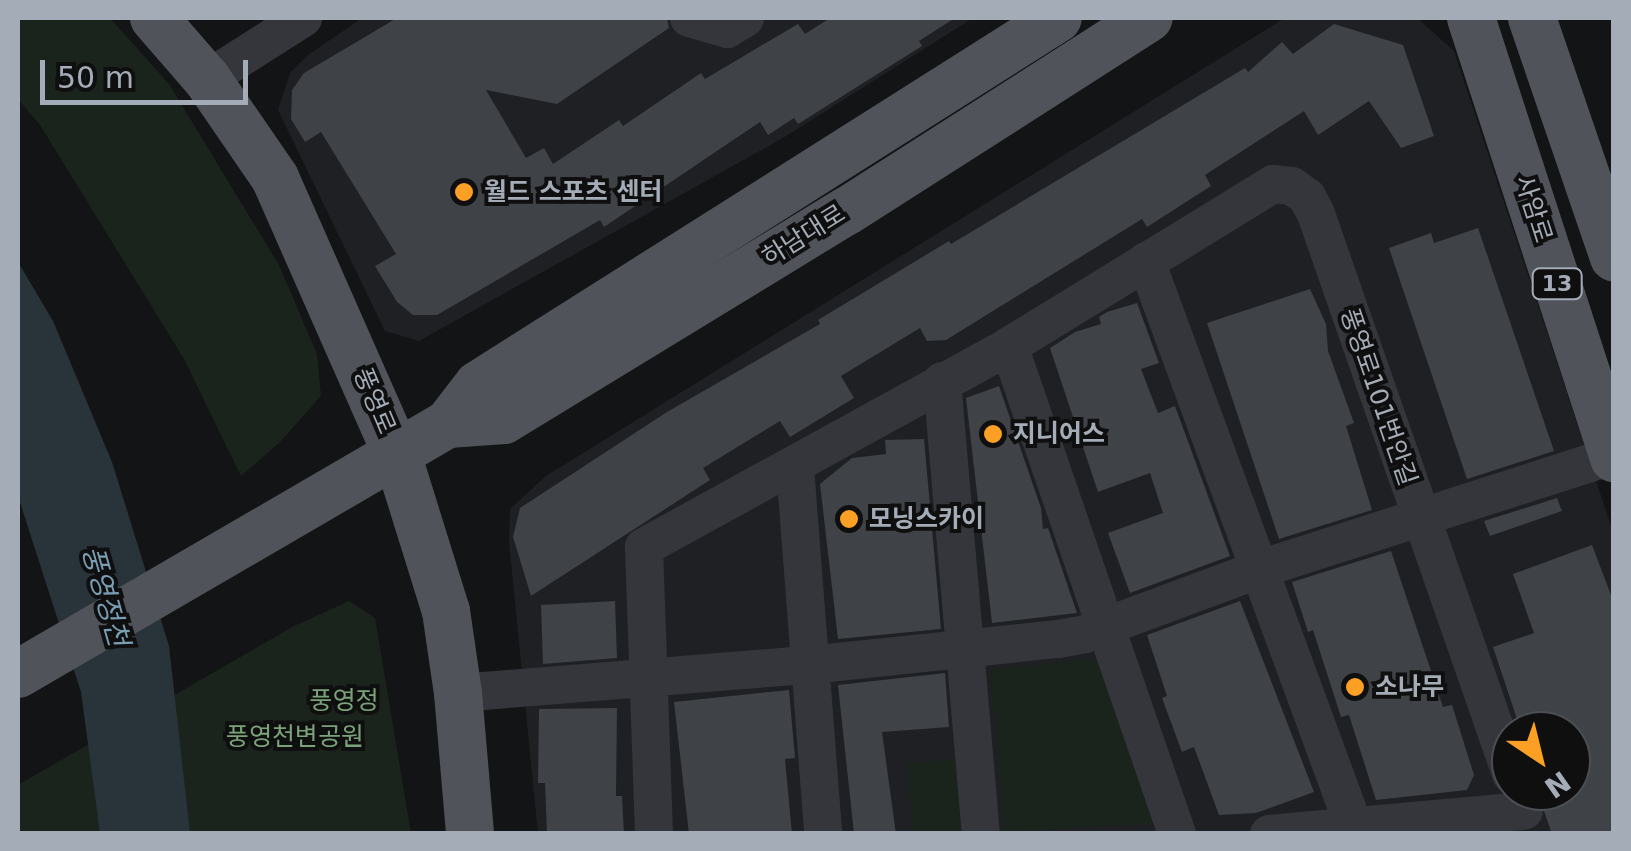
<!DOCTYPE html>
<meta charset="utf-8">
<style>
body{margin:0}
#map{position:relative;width:1631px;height:851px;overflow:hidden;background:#131415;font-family:"DejaVu Sans","Noto Sans KR",sans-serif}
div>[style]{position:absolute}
.built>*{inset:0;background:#1f2023}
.green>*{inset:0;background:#1b241c}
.water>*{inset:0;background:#29343a}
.building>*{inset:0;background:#3f4246}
.minor>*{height:38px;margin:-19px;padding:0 19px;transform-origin:19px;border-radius:19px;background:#34363b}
.major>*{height:48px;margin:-24px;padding:0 24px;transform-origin:24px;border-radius:24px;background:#50535a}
.dots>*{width:28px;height:28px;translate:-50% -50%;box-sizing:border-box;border:5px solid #0f0f10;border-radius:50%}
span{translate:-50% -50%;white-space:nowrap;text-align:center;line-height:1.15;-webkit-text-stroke:8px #0f0f10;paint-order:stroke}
.shield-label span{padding:2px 8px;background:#0f0f10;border:2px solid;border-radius:8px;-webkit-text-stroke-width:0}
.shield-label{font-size:22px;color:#a4acb7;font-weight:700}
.poi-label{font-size:25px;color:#a4acb7;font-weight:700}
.left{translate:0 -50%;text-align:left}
.street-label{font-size:25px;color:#a4acb7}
.park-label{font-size:25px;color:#7ba37a}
.water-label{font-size:28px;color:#799eb4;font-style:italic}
.frame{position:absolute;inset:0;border:20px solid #a4acb7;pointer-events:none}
.north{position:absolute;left:1491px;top:711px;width:100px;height:100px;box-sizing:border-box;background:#0f0f10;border:2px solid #4b4e53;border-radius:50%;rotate:145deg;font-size:28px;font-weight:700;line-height:40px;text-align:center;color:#a4acb7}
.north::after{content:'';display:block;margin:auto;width:35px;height:45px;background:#fca025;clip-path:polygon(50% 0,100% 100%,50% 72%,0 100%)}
.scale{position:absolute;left:40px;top:60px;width:208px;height:45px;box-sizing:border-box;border:5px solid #a4acb7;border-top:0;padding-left:12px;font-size:30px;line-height:35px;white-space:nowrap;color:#a4acb7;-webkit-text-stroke:8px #0f0f10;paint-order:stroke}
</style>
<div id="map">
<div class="built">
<i style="clip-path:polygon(362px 18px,973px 18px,783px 138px,419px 341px,385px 331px,278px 110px,290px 73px,308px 55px)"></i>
<i style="clip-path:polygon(evenodd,1285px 18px,1417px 18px,1454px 51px,1613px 532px,1613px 833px,538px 833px,509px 542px,510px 509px,546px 476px,1285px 18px,1511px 731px,1571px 731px,1571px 791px,1511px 791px,1511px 731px)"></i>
</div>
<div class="green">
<i style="clip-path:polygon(18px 18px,110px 18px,169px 84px,279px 265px,317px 354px,321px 396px,280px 442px,241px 476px,184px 359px,40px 125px,18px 99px)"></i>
<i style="clip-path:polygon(349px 601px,375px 618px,411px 833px,18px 833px,18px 785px,294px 626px)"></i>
<i style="clip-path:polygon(1097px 658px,1160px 823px,1006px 832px,990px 670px)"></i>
<i style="clip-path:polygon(955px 759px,963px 833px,913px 833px,907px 764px)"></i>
</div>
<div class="water">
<i style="clip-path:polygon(18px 262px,53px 321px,112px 462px,169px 646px,190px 833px,100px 833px,81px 692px,18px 496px)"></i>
</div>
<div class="building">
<i style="clip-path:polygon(397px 18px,667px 18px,669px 28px,557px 104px,486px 90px,526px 158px,544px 148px,553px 164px,619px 120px,623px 126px,701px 73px,705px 79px,798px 24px,805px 34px,830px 18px,955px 18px,919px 41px,922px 46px,798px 124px,794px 118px,768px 135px,760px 122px,604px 227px,600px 220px,437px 315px,413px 315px,397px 302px,375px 266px,396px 254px,321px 132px,305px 142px,291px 119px,292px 90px,304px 73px)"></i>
<i style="clip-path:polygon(1334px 24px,1403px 45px,1434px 136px,1401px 148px,1369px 101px,1318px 135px,1304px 111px,1205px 175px,1211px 186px,1147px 227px,1142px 219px,946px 340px,927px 341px,920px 328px,841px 376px,854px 398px,790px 437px,780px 421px,703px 468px,710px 480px,531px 596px,513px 537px,520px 508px,667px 412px,820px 324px,818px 320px,949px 241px,951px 244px,1245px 68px,1248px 72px,1282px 42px,1293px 54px)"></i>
<i style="clip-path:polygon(1478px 228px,1554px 451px,1467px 479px,1389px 248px,1431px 233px,1434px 243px)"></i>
<i style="clip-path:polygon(1310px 289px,1326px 324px,1328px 351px,1354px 423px,1346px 426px,1372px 510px,1279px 539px,1207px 323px)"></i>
<i style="clip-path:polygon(1137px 303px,1159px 363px,1141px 369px,1158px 413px,1175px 406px,1230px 556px,1130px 593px,1108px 533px,1163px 513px,1150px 473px,1098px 492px,1050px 348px,1075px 332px,1101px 324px,1099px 317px,1107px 312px)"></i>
<i style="clip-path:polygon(999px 386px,1041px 508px,1043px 529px,1048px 528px,1077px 613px,992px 623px,966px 398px)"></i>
<i style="clip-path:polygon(924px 439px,941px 629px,838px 639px,820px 484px,852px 458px,886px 454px,885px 440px)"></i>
<i style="clip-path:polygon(1557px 498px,1562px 511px,1490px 536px,1484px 521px)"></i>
<i style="clip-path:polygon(1592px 545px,1614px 603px,1614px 834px,1552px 834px,1537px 791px,1571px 791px,1571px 731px,1521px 731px,1493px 647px,1534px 633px,1513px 574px)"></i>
<i style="clip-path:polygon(1391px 551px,1443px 707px,1452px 705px,1474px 775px,1467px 790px,1376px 800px,1349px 715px,1341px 717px,1313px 630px,1308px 632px,1292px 582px)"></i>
<i style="clip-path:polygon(615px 601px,617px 658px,543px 664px,541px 605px)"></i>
<i style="clip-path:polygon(1240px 601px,1314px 792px,1256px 813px,1219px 815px,1194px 747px,1182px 752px,1162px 698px,1167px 696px,1147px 635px)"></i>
<i style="clip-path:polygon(945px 673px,949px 727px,882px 732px,896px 834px,854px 834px,838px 685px)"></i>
<i style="clip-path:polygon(789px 690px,795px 758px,785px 759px,792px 834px,689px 834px,674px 702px)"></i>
<i style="clip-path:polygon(617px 708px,616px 796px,622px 796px,624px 834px,547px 834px,545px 783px,538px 783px,539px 709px)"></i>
</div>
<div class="minor">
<i style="left:689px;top:18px;width:40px;rotate:16deg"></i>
<i style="left:727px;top:29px;width:21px;rotate:-31deg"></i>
<i style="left:207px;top:79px;width:114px;rotate:-32.4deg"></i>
<i style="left:1146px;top:261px;width:603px;rotate:69.82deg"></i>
<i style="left:1009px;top:346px;width:516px;rotate:71deg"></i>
<i style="left:942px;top:381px;width:455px;rotate:85.1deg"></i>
<i style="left:795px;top:467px;width:368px;rotate:85.6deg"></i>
<i style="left:458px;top:693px;width:352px;rotate:-4.6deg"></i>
<i style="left:809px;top:665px;width:250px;rotate:-6deg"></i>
<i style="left:1058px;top:639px;width:27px;rotate:-10deg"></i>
<i style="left:1085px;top:634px;width:187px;rotate:-20.4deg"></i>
<i style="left:1260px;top:569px;width:371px;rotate:-17.8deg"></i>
<i style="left:654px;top:834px;width:287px;rotate:-92deg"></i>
<i style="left:644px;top:547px;width:417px;rotate:-28.8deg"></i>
<i style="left:1009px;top:346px;width:310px;rotate:-31.5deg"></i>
<i style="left:1273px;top:184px;width:19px;rotate:6deg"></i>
<i style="left:1292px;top:186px;width:19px;rotate:36deg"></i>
<i style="left:1307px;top:197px;width:19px;rotate:62deg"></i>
<i style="left:1316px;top:214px;width:593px;rotate:70.8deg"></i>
<i style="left:1269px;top:834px;width:256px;rotate:-5.2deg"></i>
</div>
<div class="major">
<i style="left:154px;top:18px;width:81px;rotate:49deg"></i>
<i style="left:207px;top:79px;width:120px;rotate:55.5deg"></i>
<i style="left:275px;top:178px;width:302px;rotate:66.2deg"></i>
<i style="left:397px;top:454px;width:164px;rotate:72.7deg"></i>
<i style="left:446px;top:611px;width:83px;rotate:81.7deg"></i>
<i style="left:458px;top:693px;width:142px;rotate:85.1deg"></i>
<i style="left:1471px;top:18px;width:463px;rotate:72deg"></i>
<i style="left:1532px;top:18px;width:253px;rotate:71.1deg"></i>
<i style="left:448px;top:424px;width:56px;rotate:-4.1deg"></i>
<i style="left:504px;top:420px;width:402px;rotate:-31.4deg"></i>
<i style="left:847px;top:211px;width:358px;rotate:-32.6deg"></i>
<i style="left:18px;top:674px;width:497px;rotate:-30.2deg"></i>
<i style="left:448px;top:424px;width:49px;rotate:-52.4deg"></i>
<i style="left:478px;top:385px;width:686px;rotate:-32.32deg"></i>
</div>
<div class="dots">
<i style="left:464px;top:192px;background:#fca025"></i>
<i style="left:993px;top:434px;background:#fca025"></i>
<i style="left:849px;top:519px;background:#fca025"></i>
<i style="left:1355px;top:687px;background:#fca025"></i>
</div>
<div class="shield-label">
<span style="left:1557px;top:284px">13</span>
</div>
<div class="poi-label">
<span class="left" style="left:484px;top:192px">월드 스포츠 센터</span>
<span class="left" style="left:1013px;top:434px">지니어스</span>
<span class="left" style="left:869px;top:519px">모닝스카이</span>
<span class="left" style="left:1375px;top:687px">소나무</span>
</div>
<div class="street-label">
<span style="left:1533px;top:209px;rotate:72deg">사암로</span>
<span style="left:804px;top:236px;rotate:-32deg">하남대로</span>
<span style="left:1378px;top:397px;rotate:71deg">풍영로101번안길</span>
<span style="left:374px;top:401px;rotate:67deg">풍영로</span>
</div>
<div class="park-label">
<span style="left:344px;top:701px">풍영정</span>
<span style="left:295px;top:737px">풍영천변공원</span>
</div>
<div class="water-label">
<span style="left:105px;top:596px;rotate:74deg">풍영정천</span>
</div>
<div class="frame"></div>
<div class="north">N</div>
<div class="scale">50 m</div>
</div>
